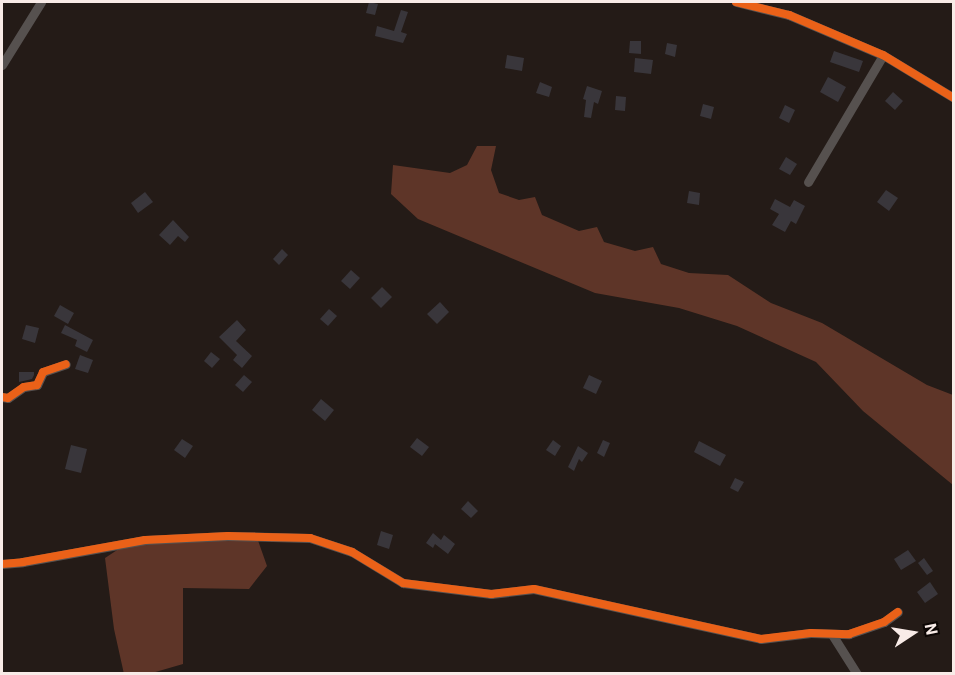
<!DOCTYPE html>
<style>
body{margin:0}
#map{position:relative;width:955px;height:675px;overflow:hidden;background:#241b17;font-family:Roboto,sans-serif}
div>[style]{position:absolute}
.forest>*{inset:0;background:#5e3528}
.building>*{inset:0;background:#39363b}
.minor>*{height:9px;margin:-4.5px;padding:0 4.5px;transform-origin:4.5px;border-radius:4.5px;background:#56514f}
.cycleway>*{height:8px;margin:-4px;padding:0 4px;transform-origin:4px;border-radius:4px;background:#ea6118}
span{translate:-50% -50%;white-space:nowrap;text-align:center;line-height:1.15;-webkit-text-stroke:4.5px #0c0604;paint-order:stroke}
.frame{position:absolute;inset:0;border:3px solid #f8ebe7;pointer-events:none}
.north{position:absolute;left:883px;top:603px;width:60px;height:60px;-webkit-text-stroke:4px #0c0604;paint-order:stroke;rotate:78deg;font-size:16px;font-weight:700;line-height:24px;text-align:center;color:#f8ebe7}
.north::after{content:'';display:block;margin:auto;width:21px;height:27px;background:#f8ebe7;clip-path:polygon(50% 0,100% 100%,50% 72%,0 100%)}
</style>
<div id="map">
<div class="forest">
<i style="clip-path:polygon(477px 146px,496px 146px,491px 170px,499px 193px,519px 200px,535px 197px,542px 215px,579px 231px,597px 227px,604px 242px,635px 251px,653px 247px,661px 264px,689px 273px,728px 275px,771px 303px,822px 323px,927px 385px,953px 395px,953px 485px,863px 411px,816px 362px,737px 326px,679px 308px,595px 293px,418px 219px,391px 194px,393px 165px,450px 173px,467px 165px)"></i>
<i style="clip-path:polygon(255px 532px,267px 566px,249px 589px,183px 588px,183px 664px,152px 673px,124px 674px,114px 629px,105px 558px,137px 537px)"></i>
</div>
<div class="building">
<i style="clip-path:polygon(369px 2px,378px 4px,375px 15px,366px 13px)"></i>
<i style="clip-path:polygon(401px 10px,408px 12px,401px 32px,407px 34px,403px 43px,375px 36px,377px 26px,394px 31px)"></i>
<i style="clip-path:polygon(630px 41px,641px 41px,641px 54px,629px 53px)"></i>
<i style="clip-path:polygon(667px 43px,677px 45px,675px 57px,665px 54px)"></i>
<i style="clip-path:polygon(834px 51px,863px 61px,859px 72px,830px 62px)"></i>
<i style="clip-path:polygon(507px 55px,524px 58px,522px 71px,505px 68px)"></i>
<i style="clip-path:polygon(635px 58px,653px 60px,651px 74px,634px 72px)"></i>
<i style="clip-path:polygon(828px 77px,846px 87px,838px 102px,820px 92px)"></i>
<i style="clip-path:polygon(540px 82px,552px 87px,549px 97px,536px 93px)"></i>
<i style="clip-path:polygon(587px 86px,602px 91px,598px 104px,594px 102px,591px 118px,584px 117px,586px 100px,583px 99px)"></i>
<i style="clip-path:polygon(893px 92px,903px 101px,895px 110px,885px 101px)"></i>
<i style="clip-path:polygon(616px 96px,626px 97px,625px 111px,615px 110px)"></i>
<i style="clip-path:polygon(703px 104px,714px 107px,711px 119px,700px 116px)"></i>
<i style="clip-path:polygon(785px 105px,795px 110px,789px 123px,779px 118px)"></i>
<i style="clip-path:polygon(786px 157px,797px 164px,790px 175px,779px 169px)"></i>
<i style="clip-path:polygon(886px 190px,898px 198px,889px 211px,877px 202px)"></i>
<i style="clip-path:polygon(689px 191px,700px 193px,699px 205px,687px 203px)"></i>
<i style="clip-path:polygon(145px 192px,153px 202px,138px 213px,131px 203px)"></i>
<i style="clip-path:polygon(775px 199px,790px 207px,794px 200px,805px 206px,796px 224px,791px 221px,785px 232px,772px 225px,779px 214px,770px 209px)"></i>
<i style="clip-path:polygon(173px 220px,189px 237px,185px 242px,178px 236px,170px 245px,159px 235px)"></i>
<i style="clip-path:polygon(282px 249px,288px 255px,279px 265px,273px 259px)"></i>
<i style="clip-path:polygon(351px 270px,360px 278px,350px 289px,341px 281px)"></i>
<i style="clip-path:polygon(382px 287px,392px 297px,381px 308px,371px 298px)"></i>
<i style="clip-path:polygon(440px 302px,449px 312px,437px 324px,427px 314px)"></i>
<i style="clip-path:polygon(60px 305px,74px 313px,68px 324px,54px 316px)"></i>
<i style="clip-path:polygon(329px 309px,337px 316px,328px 326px,320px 319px)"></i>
<i style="clip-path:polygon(237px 320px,246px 330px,236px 341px,252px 356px,242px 368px,233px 360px,237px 355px,219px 337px)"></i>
<i style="clip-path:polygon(26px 325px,39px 328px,35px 343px,22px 339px)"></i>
<i style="clip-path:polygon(65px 325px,93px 340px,87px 352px,75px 346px,77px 340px,61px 333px)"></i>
<i style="clip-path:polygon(211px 352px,220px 359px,212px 368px,204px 361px)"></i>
<i style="clip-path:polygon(80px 355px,93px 360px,88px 373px,75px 369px)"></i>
<i style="clip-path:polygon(19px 372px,34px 372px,34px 375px,32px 379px,19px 382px)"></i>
<i style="clip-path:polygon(244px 375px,252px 382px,243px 392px,235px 385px)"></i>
<i style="clip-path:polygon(589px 375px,602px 381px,596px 394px,583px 388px)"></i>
<i style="clip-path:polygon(321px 399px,334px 410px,325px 421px,312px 410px)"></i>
<i style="clip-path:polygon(417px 438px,429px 447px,422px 456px,410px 447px)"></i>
<i style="clip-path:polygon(182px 439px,193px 446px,185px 458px,174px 450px)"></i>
<i style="clip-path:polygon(553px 440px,561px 446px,555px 456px,546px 450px)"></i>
<i style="clip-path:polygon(603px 440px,610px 443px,604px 457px,597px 453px)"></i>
<i style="clip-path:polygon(699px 441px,726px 455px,720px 466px,694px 452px)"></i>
<i style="clip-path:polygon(71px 445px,87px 449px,81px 473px,65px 469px)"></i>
<i style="clip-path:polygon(578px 446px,588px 453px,582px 462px,579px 459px,574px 471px,568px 467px)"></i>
<i style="clip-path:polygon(735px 478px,744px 482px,738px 492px,730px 488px)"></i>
<i style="clip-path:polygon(468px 501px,478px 511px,471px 518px,461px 509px)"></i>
<i style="clip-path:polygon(381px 531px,393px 535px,389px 549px,377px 545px)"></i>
<i style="clip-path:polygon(433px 533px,441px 540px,444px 535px,455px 544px,448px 554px,435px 544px,433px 548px,426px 543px)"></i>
<i style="clip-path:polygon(908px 550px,916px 561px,901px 570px,894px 559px)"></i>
<i style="clip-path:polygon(924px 558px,933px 571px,927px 575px,918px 563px)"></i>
<i style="clip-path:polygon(930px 582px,938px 594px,925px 603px,917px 592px)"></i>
</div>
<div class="minor">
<i style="left:736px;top:2px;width:55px;rotate:13.8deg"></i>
<i style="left:789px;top:15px;width:102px;rotate:23.1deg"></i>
<i style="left:883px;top:55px;width:83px;rotate:31.2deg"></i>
<i style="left:2px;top:65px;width:74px;rotate:-58.2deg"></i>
<i style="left:808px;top:182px;width:147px;rotate:-59.4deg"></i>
<i style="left:2px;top:397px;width:6px;rotate:9deg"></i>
<i style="left:8px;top:398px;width:19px;rotate:-35deg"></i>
<i style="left:24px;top:387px;width:13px;rotate:-9deg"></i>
<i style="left:37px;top:385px;width:14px;rotate:-65deg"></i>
<i style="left:43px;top:372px;width:24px;rotate:-19deg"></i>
<i style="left:2px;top:564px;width:21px;rotate:-5deg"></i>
<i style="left:23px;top:562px;width:124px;rotate:-10.2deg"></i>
<i style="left:145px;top:540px;width:83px;rotate:-2.8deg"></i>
<i style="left:228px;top:536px;width:82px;rotate:1.4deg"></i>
<i style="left:310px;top:538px;width:44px;rotate:18.4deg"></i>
<i style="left:352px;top:552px;width:60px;rotate:31.3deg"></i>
<i style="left:403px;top:583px;width:89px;rotate:7.1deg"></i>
<i style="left:491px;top:594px;width:43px;rotate:-6.6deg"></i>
<i style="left:534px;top:589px;width:232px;rotate:12.4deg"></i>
<i style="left:761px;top:639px;width:50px;rotate:-6.8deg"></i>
<i style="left:811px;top:633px;width:38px;rotate:2deg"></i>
<i style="left:849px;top:634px;width:37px;rotate:-19deg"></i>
<i style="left:884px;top:622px;width:17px;rotate:-36deg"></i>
<i style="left:833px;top:636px;width:45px;rotate:57.7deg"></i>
</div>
<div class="cycleway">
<i style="left:736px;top:2px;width:55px;rotate:13.8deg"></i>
<i style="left:789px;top:15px;width:102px;rotate:23.1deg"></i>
<i style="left:883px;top:55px;width:83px;rotate:31.2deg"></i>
<i style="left:2px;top:397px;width:6px;rotate:9deg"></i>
<i style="left:8px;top:398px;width:19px;rotate:-35deg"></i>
<i style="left:24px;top:387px;width:13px;rotate:-9deg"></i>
<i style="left:37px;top:385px;width:14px;rotate:-65deg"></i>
<i style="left:43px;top:372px;width:24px;rotate:-19deg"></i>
<i style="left:2px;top:564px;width:21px;rotate:-5deg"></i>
<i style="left:23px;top:562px;width:124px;rotate:-10.2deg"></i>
<i style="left:145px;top:540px;width:83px;rotate:-2.8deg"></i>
<i style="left:228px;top:536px;width:82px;rotate:1.4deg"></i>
<i style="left:310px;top:538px;width:44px;rotate:18.4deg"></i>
<i style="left:352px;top:552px;width:60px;rotate:31.3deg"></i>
<i style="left:403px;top:583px;width:89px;rotate:7.1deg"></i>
<i style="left:491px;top:594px;width:43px;rotate:-6.6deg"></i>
<i style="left:534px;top:589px;width:232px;rotate:12.4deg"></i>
<i style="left:761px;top:639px;width:50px;rotate:-6.8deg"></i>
<i style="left:811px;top:633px;width:38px;rotate:2deg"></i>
<i style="left:849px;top:634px;width:37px;rotate:-19deg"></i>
<i style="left:884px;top:622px;width:17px;rotate:-36deg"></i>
</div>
<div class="frame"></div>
<div class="north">N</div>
</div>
